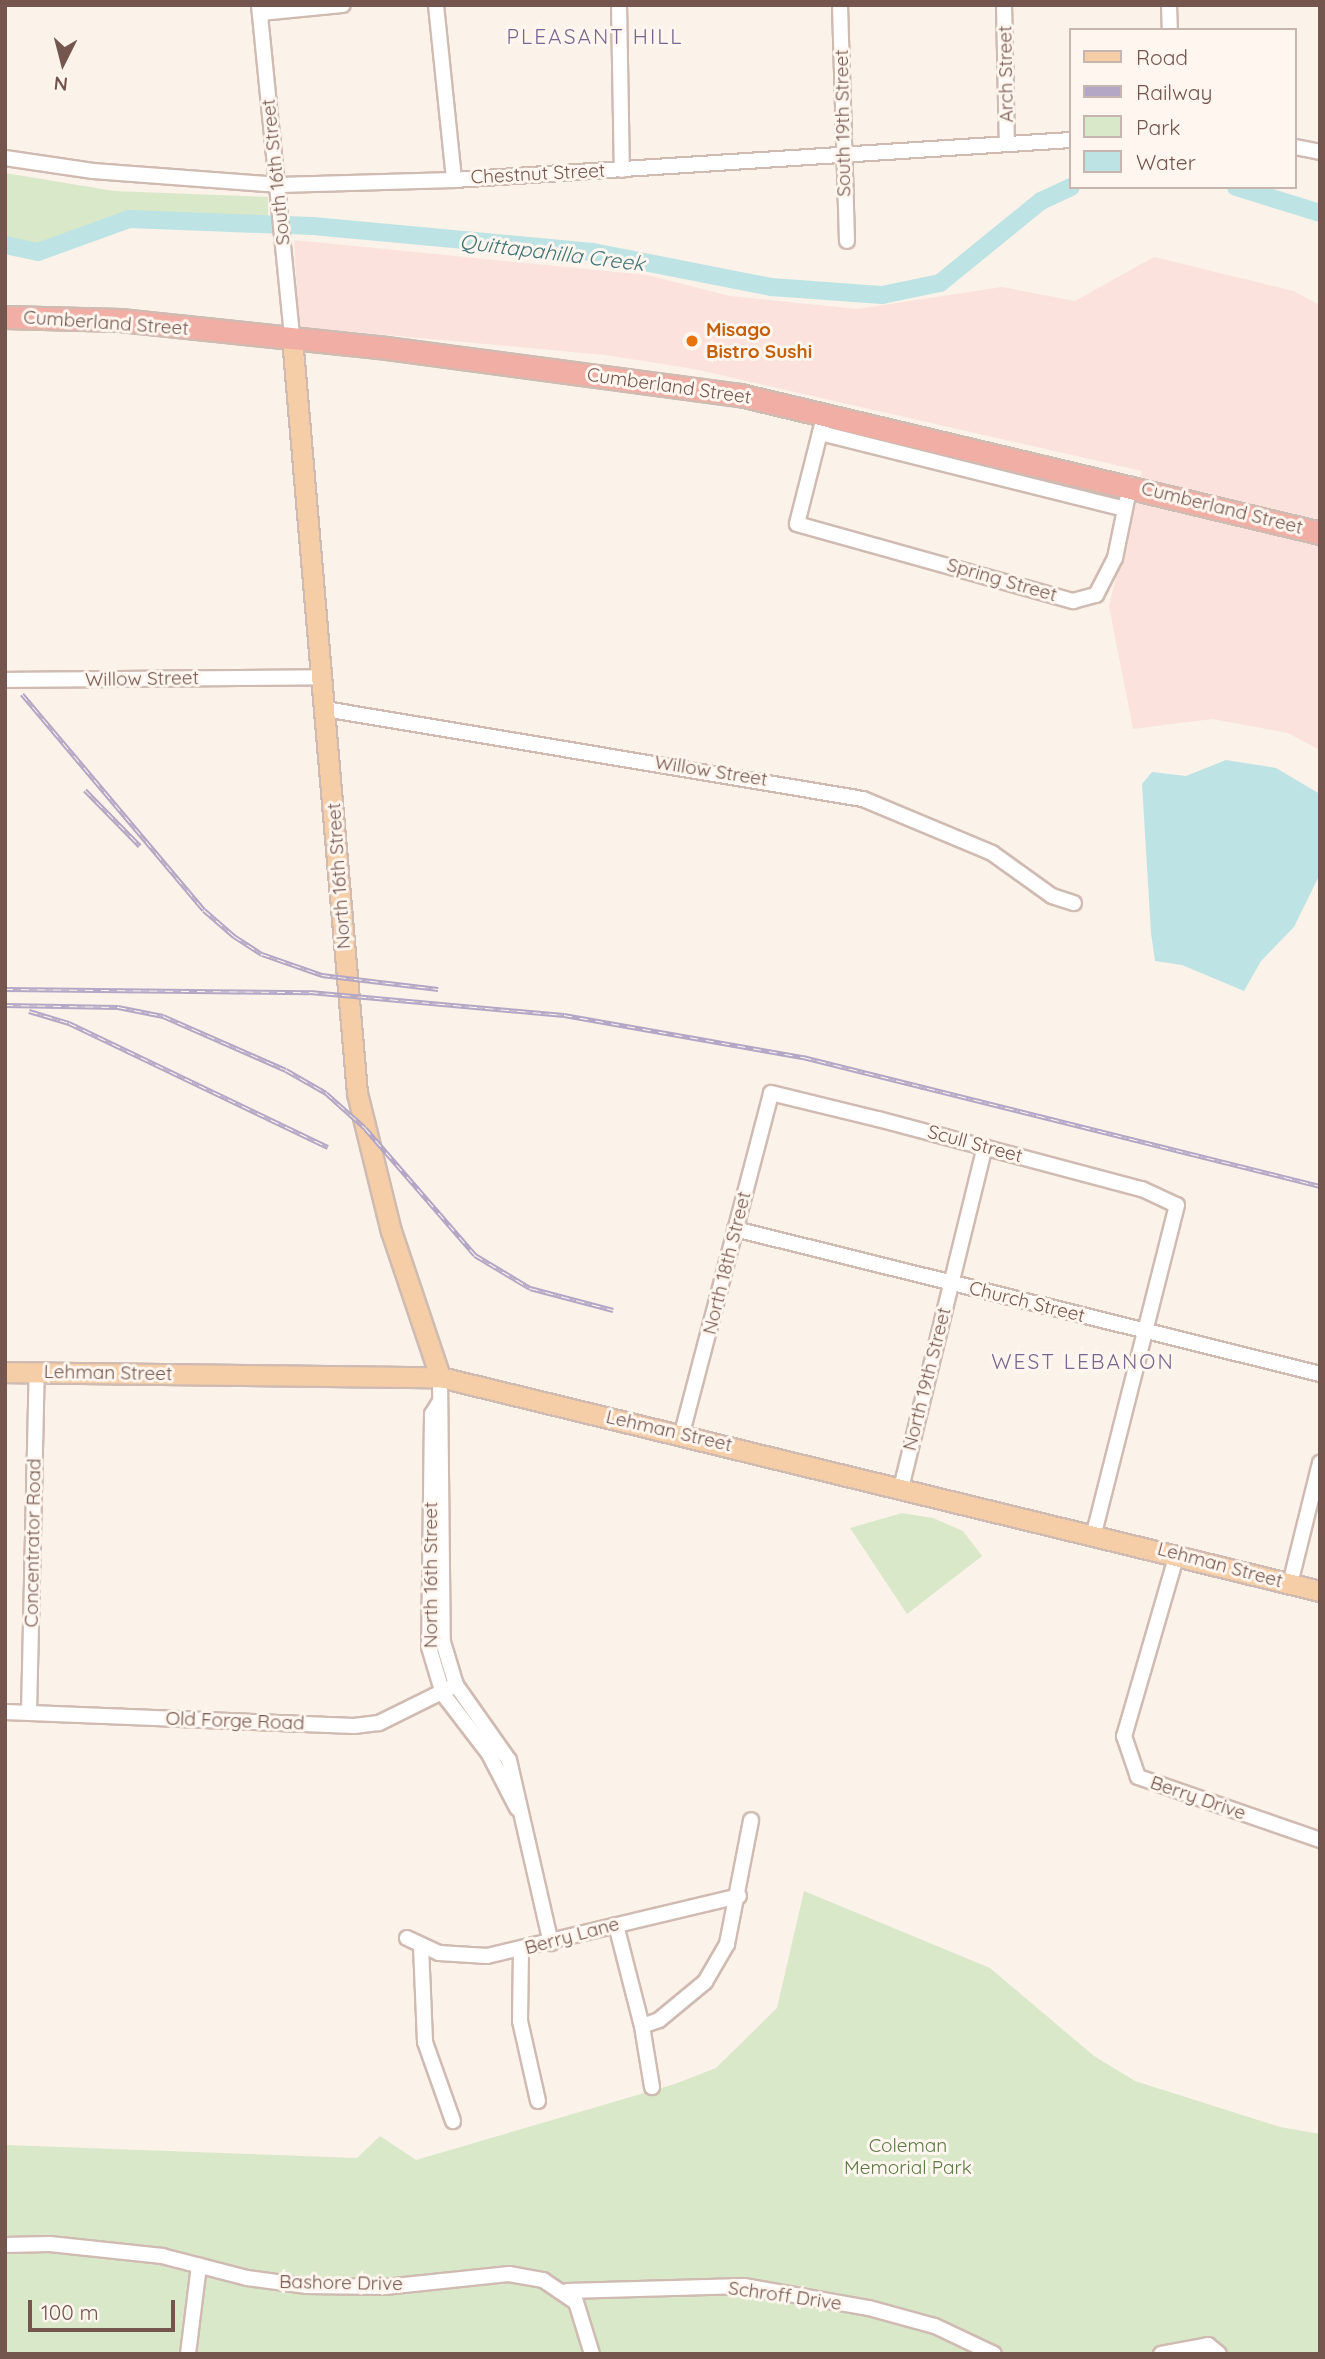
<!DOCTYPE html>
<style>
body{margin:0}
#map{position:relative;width:1325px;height:2359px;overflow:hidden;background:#fbf2e9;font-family:Quicksand,sans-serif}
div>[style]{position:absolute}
.commercial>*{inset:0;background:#fbe2dd}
.green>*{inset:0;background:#d9e8c8}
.water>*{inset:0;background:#bee3e4}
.river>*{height:18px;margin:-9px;padding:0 9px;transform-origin:9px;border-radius:9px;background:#bee3e4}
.roads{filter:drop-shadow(2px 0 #cfbbb2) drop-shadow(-2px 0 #cfbbb2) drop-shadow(0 2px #cfbbb2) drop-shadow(0 -2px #cfbbb2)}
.minor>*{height:14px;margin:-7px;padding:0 7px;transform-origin:7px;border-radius:7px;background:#fff}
.major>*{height:19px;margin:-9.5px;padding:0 9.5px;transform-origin:9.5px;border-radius:9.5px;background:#f5cda6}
.highway>*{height:21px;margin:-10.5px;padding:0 10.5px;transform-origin:10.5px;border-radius:10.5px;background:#f1aea4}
.rail>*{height:5px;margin-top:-2.5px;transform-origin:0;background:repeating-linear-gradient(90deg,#fef6ef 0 8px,#b3a7c5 0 16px);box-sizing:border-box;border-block:2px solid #b3a7c5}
.dots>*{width:19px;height:19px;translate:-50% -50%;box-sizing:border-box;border:4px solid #fef6ef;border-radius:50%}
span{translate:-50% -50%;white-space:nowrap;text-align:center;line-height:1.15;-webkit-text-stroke:6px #fef6ef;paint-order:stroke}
.street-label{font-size:19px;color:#74564e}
.food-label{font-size:19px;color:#c56008;font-weight:700}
.left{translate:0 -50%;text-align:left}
.park-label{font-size:19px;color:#5c7946}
.neighbourhood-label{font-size:21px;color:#7c6690;letter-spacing:2px}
.water-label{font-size:21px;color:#427678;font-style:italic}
.frame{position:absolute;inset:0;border:7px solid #74564e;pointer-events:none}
.legend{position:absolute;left:1069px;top:28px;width:228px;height:161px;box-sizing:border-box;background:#fef6ef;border:2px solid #c7b6af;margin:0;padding:9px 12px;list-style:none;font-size:21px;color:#74564e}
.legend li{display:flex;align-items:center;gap:14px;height:35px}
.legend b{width:35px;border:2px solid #c7b6af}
.north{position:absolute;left:28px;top:28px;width:70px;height:70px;-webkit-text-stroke:5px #fef6ef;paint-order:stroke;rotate:186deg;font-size:19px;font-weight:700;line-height:28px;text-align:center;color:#74564e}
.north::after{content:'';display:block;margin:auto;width:24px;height:32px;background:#74564e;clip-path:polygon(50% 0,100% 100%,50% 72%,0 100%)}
.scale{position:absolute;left:28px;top:2300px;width:147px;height:32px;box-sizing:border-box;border:4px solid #74564e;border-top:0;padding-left:9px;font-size:21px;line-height:24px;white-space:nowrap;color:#74564e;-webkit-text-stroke:5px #fef6ef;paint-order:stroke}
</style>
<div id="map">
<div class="commercial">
<i style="clip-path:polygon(294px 240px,647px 275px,730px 296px,857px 309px,1002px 287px,1075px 301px,1154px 257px,1293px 291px,1320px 305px,1320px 750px,1288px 733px,1212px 719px,1133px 729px,1109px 606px,1142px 471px,694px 369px,605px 355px,299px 327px)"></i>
</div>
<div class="green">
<i style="clip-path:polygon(5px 173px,114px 191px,268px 197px,268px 220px,128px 213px,32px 246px,5px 239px)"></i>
<i style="clip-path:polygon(902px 1513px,933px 1518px,963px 1531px,982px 1556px,907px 1614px,850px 1528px)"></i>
<i style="clip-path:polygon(804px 1891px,990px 1968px,1094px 2056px,1135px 2081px,1280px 2127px,1320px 2134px,1320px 2354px,5px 2354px,5px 2145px,357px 2158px,380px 2136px,416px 2160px,675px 2084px,716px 2068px,777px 2008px)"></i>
</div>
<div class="water">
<i style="clip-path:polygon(1226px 760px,1276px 768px,1320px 794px,1318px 878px,1294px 927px,1261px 961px,1244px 991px,1182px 965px,1155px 961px,1151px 933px,1142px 784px,1152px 772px,1186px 776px)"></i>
</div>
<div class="river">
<i style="left:1236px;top:187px;width:88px;rotate:17.2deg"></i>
<i style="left:5px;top:245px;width:34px;rotate:12deg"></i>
<i style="left:38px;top:252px;width:97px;rotate:-19.9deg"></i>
<i style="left:129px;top:219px;width:184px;rotate:2.2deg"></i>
<i style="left:313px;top:226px;width:281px;rotate:5.3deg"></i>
<i style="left:593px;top:252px;width:181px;rotate:11.1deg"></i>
<i style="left:771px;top:287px;width:111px;rotate:4.1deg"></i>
<i style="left:882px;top:295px;width:59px;rotate:-11.7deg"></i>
<i style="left:940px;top:283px;width:130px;rotate:-39.1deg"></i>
<i style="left:1041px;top:201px;width:33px;rotate:-25deg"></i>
</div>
<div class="roads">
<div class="minor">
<i style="left:259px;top:5px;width:335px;rotate:84.3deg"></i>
<i style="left:436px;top:5px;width:176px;rotate:84.1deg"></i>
<i style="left:619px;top:5px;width:165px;rotate:89deg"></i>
<i style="left:840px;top:5px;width:236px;rotate:88.3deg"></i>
<i style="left:1004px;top:5px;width:138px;rotate:88.8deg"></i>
<i style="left:1169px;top:5px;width:25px;rotate:88deg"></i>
<i style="left:260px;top:13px;width:83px;rotate:-5.5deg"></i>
<i style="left:1295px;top:147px;width:25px;rotate:11deg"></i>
<i style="left:5px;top:158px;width:89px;rotate:8.4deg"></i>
<i style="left:93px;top:171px;width:187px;rotate:4.3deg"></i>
<i style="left:279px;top:185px;width:175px;rotate:-1.6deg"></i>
<i style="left:454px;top:180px;width:618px;rotate:-3.71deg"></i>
<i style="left:825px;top:413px;width:114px;rotate:104.2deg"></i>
<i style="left:797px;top:524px;width:287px;rotate:15.6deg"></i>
<i style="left:1073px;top:601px;width:24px;rotate:-15deg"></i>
<i style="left:1096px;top:595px;width:42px;rotate:-62.8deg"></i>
<i style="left:1115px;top:558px;width:75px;rotate:-78.4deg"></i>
<i style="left:820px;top:433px;width:314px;rotate:14deg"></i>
<i style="left:5px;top:680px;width:317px;rotate:-0.5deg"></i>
<i style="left:325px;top:709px;width:545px;rotate:9.5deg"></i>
<i style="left:863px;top:799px;width:140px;rotate:22.7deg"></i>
<i style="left:992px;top:853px;width:74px;rotate:35.6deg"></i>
<i style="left:1052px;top:896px;width:23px;rotate:18deg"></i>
<i style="left:735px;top:1229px;width:603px;rotate:13.92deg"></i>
<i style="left:440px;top:1377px;width:265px;rotate:89.4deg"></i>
<i style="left:443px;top:1642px;width:45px;rotate:73.2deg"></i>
<i style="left:456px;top:1685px;width:92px;rotate:54.8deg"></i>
<i style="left:509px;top:1760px;width:188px;rotate:77.1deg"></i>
<i style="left:439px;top:1403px;width:13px;rotate:122deg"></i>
<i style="left:432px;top:1414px;width:233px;rotate:90.7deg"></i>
<i style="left:429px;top:1647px;width:49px;rotate:73.4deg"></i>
<i style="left:443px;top:1694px;width:76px;rotate:52.5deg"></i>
<i style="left:489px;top:1754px;width:61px;rotate:62.6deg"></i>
<i style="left:682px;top:1433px;width:351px;rotate:-75.3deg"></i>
<i style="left:771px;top:1093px;width:110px;rotate:13.7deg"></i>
<i style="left:878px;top:1119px;width:273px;rotate:14.9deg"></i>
<i style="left:1142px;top:1189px;width:38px;rotate:25deg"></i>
<i style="left:1177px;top:1205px;width:337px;rotate:104.2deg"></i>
<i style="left:901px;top:1488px;width:351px;rotate:-76.2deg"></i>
<i style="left:1177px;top:1554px;width:190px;rotate:106.2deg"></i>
<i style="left:1124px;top:1736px;width:43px;rotate:71.1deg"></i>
<i style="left:1138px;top:1777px;width:193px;rotate:19.1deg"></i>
<i style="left:1290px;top:1584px;width:125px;rotate:-76.1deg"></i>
<i style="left:5px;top:1712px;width:349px;rotate:2.3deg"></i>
<i style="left:354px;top:1726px;width:25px;rotate:-7deg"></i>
<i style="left:379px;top:1723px;width:86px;rotate:-26.3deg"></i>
<i style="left:29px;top:1713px;width:341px;rotate:-88.7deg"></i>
<i style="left:616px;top:1925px;width:104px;rotate:75.6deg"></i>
<i style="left:642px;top:2026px;width:18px;rotate:-19deg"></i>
<i style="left:659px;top:2020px;width:60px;rotate:-39.6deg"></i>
<i style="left:705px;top:1982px;width:44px;rotate:-59.9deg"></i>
<i style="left:727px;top:1944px;width:126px;rotate:-79deg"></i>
<i style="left:407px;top:1938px;width:35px;rotate:25deg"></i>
<i style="left:439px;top:1953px;width:48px;rotate:3.6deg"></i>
<i style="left:487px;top:1956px;width:259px;rotate:-13.4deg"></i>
<i style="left:421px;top:1946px;width:96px;rotate:87.6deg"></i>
<i style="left:425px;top:2042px;width:84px;rotate:70.5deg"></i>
<i style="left:521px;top:1950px;width:71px;rotate:90.8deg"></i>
<i style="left:520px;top:2021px;width:82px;rotate:77.3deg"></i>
<i style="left:642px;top:2026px;width:62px;rotate:80.7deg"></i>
<i style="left:5px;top:2245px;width:45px;rotate:-1.3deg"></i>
<i style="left:50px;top:2244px;width:113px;rotate:6.1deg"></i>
<i style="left:162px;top:2256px;width:88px;rotate:14.5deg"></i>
<i style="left:247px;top:2278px;width:61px;rotate:7.6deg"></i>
<i style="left:307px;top:2286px;width:78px;rotate:0.7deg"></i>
<i style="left:385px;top:2287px;width:125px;rotate:-6deg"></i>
<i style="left:509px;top:2274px;width:35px;rotate:10deg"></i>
<i style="left:543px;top:2280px;width:40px;rotate:34deg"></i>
<i style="left:576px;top:2302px;width:54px;rotate:72.9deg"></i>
<i style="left:567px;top:2291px;width:177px;rotate:-1.6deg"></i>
<i style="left:744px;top:2286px;width:127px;rotate:10deg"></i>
<i style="left:869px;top:2308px;width:68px;rotate:15.3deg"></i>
<i style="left:935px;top:2326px;width:65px;rotate:25.4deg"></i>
<i style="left:188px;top:2354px;width:89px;rotate:-82.9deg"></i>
<i style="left:1161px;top:2354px;width:48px;rotate:-10.8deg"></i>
<i style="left:1208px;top:2345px;width:14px;rotate:39deg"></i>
</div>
<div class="major">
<i style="left:292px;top:338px;width:758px;rotate:85.08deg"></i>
<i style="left:357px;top:1093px;width:142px;rotate:76.2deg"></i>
<i style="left:391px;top:1231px;width:154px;rotate:71.4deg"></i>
<i style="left:5px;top:1372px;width:435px;rotate:0.7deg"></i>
<i style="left:440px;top:1377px;width:906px;rotate:13.67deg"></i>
</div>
<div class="highway">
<i style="left:5px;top:317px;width:115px;rotate:1.5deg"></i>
<i style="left:120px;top:320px;width:260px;rotate:6deg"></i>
<i style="left:379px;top:347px;width:364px;rotate:7.6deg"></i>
<i style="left:740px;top:395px;width:596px;rotate:13.38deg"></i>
</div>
</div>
<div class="rail">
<i style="left:22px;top:694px;width:282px;rotate:49.9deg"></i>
<i style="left:204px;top:910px;width:40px;rotate:41deg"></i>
<i style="left:234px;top:936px;width:33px;rotate:33deg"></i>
<i style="left:262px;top:954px;width:64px;rotate:19.3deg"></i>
<i style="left:322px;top:975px;width:117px;rotate:6.9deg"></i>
<i style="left:85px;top:790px;width:78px;rotate:45.5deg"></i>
<i style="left:5px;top:989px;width:305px;rotate:0.6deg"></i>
<i style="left:310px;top:992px;width:255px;rotate:5.2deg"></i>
<i style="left:564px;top:1015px;width:243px;rotate:10deg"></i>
<i style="left:803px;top:1057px;width:533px;rotate:14.01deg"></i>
<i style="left:5px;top:1005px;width:113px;rotate:1deg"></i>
<i style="left:118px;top:1007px;width:46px;rotate:11.3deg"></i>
<i style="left:163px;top:1016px;width:134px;rotate:23.7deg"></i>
<i style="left:286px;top:1070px;width:46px;rotate:29.9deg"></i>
<i style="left:326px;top:1093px;width:52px;rotate:41.9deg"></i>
<i style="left:365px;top:1128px;width:168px;rotate:49.1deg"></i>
<i style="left:475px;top:1255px;width:64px;rotate:31deg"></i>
<i style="left:530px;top:1288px;width:86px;rotate:14.8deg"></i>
<i style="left:29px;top:1011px;width:42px;rotate:16.7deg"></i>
<i style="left:69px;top:1023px;width:287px;rotate:25.6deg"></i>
</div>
<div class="dots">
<i style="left:692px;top:341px;background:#e8710a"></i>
</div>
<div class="street-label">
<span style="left:1006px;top:74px;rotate:-91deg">Arch Street</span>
<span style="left:843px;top:123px;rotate:-91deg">South 19th Street</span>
<span style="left:276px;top:172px;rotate:-96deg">South 16th Street</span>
<span style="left:538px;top:174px;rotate:-3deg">Chestnut Street</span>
<span style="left:106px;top:323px;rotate:4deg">Cumberland Street</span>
<span style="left:669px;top:386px;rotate:8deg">Cumberland Street</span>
<span style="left:1222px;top:508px;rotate:14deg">Cumberland Street</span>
<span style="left:1002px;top:580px;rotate:16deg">Spring Street</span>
<span style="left:142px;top:679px;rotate:-1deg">Willow Street</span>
<span style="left:711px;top:771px;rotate:9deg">Willow Street</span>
<span style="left:339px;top:876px;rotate:-94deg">North 16th Street</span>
<span style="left:975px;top:1144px;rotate:15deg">Scull Street</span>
<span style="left:727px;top:1263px;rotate:-76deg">North 18th Street</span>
<span style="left:1027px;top:1302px;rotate:14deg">Church Street</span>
<span style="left:108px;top:1373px;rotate:1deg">Lehman Street</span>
<span style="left:927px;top:1379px;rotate:-76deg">North 19th Street</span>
<span style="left:669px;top:1431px;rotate:13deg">Lehman Street</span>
<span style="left:33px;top:1543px;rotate:-89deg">Concentrator Road</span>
<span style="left:1220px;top:1565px;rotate:15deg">Lehman Street</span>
<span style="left:431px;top:1575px;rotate:-90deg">North 16th Street</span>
<span style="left:235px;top:1721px;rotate:2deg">Old Forge Road</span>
<span style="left:1198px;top:1798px;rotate:19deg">Berry Drive</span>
<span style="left:572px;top:1936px;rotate:-15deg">Berry Lane</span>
<span style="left:341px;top:2283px;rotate:1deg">Bashore Drive</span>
<span style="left:785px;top:2296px;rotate:8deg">Schroff Drive</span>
</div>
<div class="food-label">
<span class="left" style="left:706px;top:341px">Misago<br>Bistro Sushi</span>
</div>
<div class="park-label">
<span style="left:908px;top:2157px">Coleman<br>Memorial Park</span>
</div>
<div class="neighbourhood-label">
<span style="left:595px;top:36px">PLEASANT HILL</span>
<span style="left:1083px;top:1361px">WEST LEBANON</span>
</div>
<div class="water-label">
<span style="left:552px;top:252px;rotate:7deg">Quittapahilla Creek</span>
</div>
<div class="frame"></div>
<ul class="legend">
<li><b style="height:9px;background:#f5cda6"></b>Road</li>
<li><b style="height:9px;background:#b3a7c5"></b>Railway</li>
<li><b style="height:19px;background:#d9e8c8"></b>Park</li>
<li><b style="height:19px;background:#bee3e4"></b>Water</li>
</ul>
<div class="north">N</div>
<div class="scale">100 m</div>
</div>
